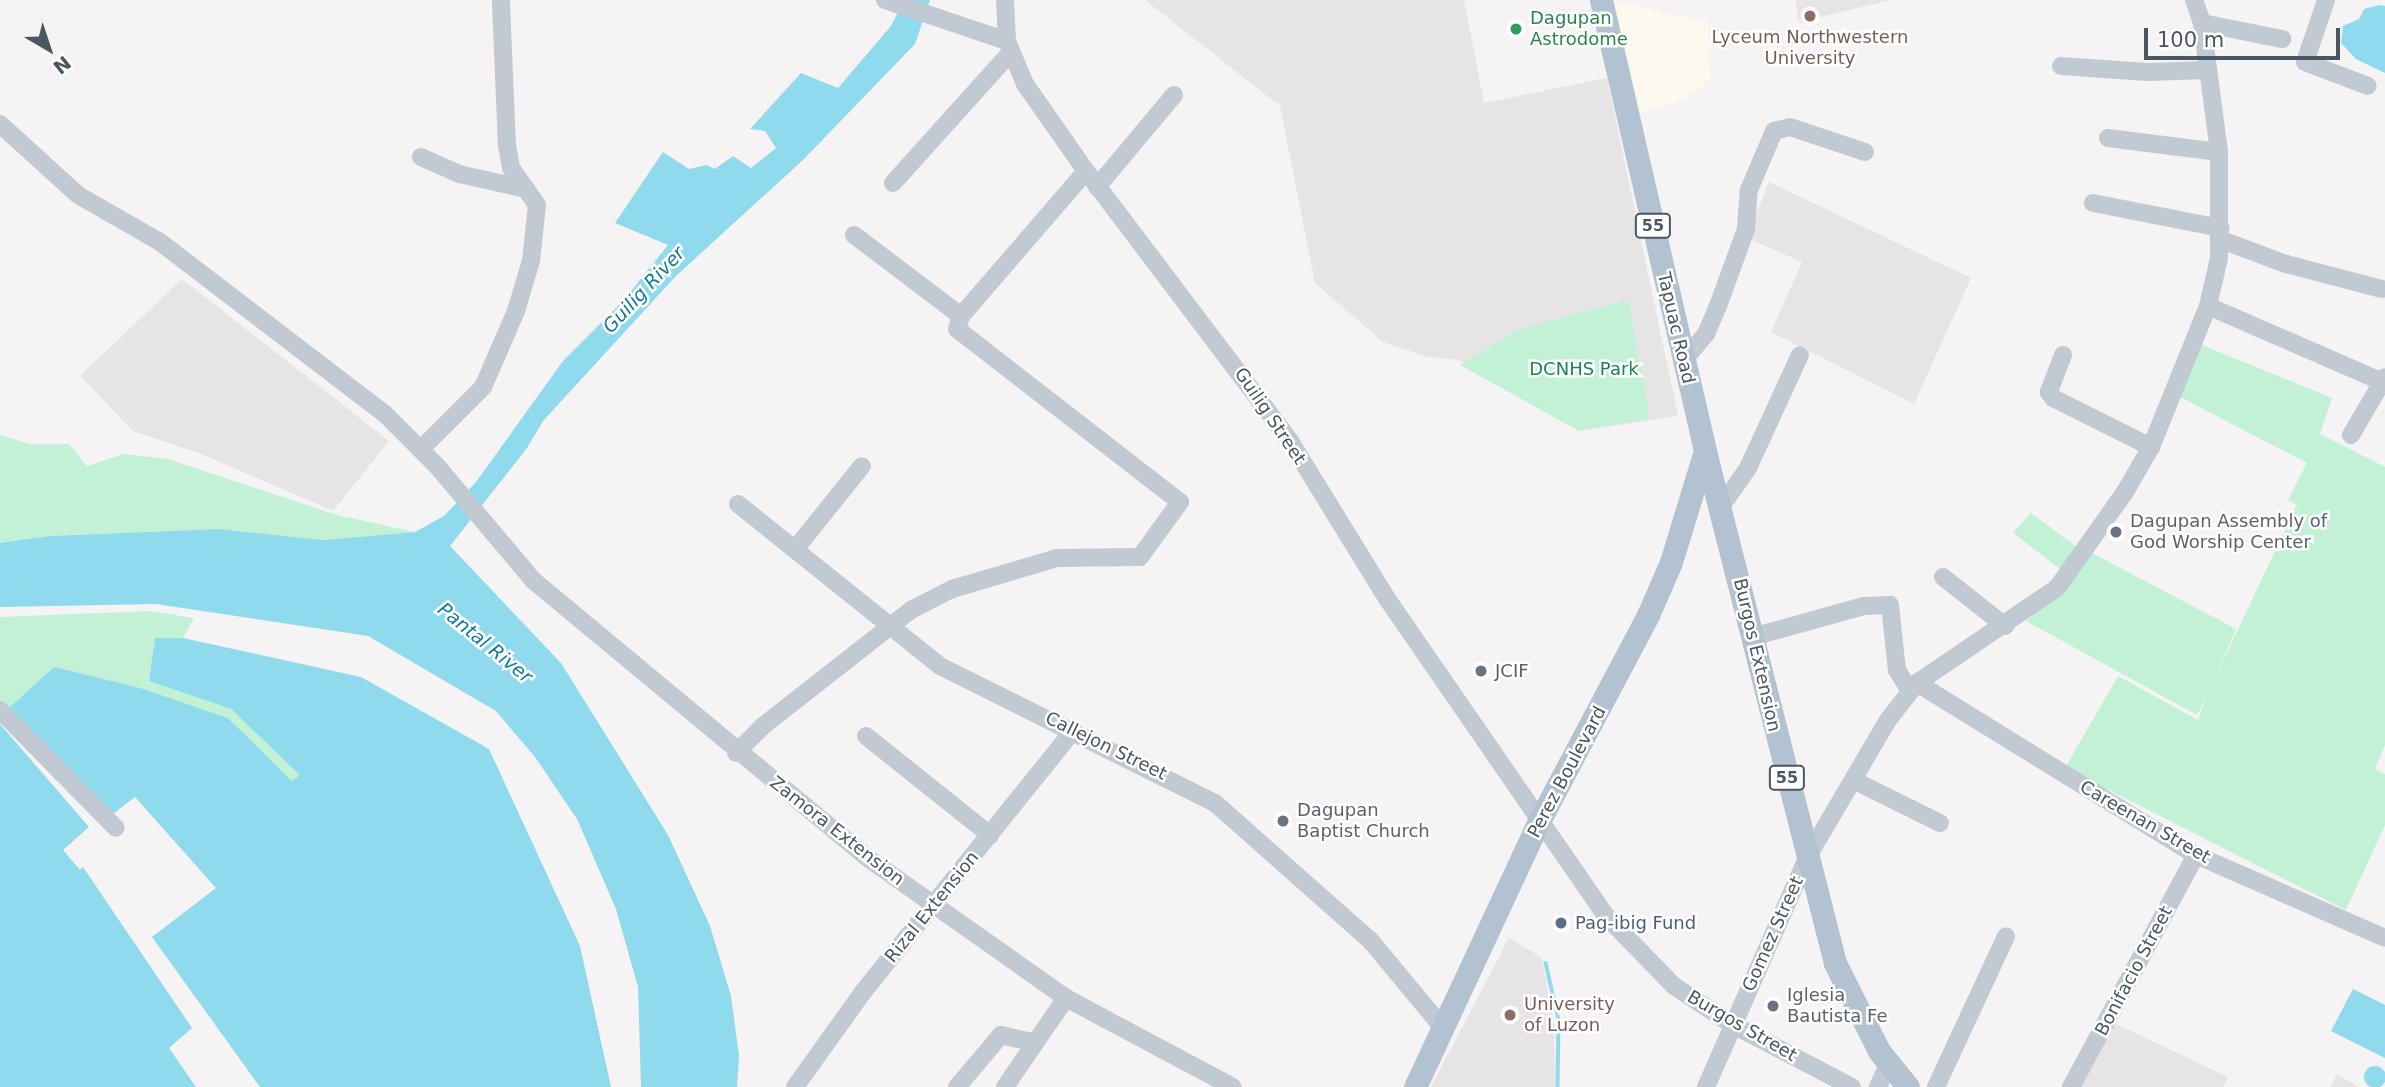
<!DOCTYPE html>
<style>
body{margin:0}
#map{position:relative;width:2385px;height:1087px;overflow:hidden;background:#f5f3f3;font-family:"DejaVu Sans",sans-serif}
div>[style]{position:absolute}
.commercial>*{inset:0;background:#fdf9ef}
.education>*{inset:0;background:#e6e4e5}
.green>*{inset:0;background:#c3f1d5}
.water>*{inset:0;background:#90daee}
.round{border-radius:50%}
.stream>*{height:3.5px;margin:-1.75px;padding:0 1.75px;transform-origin:1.75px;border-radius:1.75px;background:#90daee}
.minor>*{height:18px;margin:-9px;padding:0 9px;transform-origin:9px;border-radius:9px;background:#c1cad2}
.major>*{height:23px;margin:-11.5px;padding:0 11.5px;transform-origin:11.5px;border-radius:11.5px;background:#b3c2d1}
.dots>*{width:19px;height:19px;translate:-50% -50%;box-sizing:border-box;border:4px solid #fff;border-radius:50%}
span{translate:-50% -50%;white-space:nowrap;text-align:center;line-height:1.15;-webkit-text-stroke:5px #fff;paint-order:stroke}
.shield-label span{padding:2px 5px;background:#fff;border:2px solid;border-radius:5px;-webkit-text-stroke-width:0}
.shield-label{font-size:16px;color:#4a5661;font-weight:700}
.leisure-label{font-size:18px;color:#27864d}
.left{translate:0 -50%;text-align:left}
.education-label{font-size:18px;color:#785e54}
.street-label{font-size:18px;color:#4a5661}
.park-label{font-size:18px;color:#17864f}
.worship-label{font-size:18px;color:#5b616d}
.service-label{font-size:18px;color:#4e5e75}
.water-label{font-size:19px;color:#0c7c9b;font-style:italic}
.north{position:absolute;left:14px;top:14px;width:70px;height:70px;-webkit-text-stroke:5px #fff;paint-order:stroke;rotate:141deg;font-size:19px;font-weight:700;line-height:28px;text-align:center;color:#4a5661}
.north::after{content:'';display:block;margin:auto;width:24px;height:32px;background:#4a5661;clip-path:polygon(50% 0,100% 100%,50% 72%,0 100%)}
.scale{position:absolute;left:2144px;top:28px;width:196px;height:32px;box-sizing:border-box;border:4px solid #4a5661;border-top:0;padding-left:9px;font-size:21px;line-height:24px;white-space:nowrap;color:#4a5661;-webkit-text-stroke:5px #fff;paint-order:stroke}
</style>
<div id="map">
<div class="commercial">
<i style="clip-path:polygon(1614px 1px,1708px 22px,1710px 80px,1684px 100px,1641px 112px)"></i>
</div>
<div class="education">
<i style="clip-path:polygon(1145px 0,1464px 0,1484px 103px,1607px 78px,1678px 416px,1579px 431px,1458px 360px,1428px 357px,1383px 342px,1315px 283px,1280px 106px)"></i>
<i style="clip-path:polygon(1795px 0,1891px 0,1799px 22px)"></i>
<i style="clip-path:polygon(1769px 182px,1971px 278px,1914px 404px,1771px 332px,1802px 262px,1747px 238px)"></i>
<i style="clip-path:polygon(182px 279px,389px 441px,333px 511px,204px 455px,133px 431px,80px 376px)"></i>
<i style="clip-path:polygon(1509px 938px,1541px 957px,1554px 1021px,1555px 1087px,1431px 1087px)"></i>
<i style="clip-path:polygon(2108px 1020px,2228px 1077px,2223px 1087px,2071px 1087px)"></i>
<i style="clip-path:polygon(2337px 1074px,2359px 1087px,2330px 1087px)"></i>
</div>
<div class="green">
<i style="clip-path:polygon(1628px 300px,1650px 418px,1579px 431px,1460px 365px,1519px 329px)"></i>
<i style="clip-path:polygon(2197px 343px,2332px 398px,2320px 434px,2385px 467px,2385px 745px,2375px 769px,2385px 774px,2385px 825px,2346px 910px,2065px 768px,2118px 676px,2198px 720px,2206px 698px,2197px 715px,2026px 621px,2059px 590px,2088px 551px,2236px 629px,2211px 686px,2297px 505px,2288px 500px,2307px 463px,2180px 397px)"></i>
<i style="clip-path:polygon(0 435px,30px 444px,69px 444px,87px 466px,124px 454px,168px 459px,337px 515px,415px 532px,324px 540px,218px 529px,49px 536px,0 543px)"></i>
<i style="clip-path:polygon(2031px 513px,2077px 547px,2060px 569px,2013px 533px)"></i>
<i style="clip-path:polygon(151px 611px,194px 618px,183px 638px,155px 638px,149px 681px,231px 709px,301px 774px,293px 782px,228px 718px,7px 710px,0 703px,0 617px)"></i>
</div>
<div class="water">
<i style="clip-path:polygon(904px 0,930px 0,915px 44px,803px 160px,676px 276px,543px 421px,527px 448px,450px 546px,561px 663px,668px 835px,710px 926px,731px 996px,739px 1056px,737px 1087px,641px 1087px,638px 987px,616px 909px,577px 819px,535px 757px,496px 711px,368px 636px,156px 604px,0 607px,0 543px,49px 536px,218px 529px,324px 540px,415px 532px,444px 516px,476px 482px,563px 361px,624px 300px,668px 245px,615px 223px,663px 152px,689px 169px,706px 165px,715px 169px,733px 156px,751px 168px,776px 148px,765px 131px,750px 129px,801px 73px,838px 88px,891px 26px)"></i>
<i style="clip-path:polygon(2379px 5px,2385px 6px,2385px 73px,2356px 59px,2341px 43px,2343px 26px,2359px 19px,2364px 9px)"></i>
<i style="clip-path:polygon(155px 638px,183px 638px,361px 677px,489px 749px,580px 946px,611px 1087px,260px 1087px,152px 937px,216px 888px,135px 797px,109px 817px,7px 710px,54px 667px,140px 688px,228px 718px,292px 781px,300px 775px,231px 709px,149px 681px)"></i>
<i style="clip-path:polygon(0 724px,89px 827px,63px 850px,80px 870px,83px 867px,192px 1028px,169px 1048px,196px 1087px,0 1087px)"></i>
<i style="clip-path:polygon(2353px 989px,2385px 1005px,2385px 1058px,2331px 1031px)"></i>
<i class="round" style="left:2364px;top:1066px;width:22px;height:22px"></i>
</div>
<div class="stream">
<i style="left:1546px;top:963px;width:58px;rotate:77.2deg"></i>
<i style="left:1559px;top:1020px;width:67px;rotate:90.9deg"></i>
</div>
<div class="minor">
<i style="left:885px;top:0;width:129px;rotate:18.6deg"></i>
<i style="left:1005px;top:0;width:41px;rotate:87.2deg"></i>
<i style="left:1007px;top:41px;width:47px;rotate:67.3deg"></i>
<i style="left:1025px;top:84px;width:106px;rotate:55deg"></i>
<i style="left:1086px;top:171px;width:338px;rotate:52.9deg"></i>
<i style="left:1290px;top:441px;width:187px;rotate:58.4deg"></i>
<i style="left:1388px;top:600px;width:383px;rotate:55.4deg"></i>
<i style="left:1605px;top:915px;width:99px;rotate:45.8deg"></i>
<i style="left:1674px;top:986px;width:71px;rotate:33.5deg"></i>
<i style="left:1733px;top:1025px;width:134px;rotate:27.5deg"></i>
<i style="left:2326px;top:0;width:65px;rotate:108.7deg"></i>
<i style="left:2305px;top:62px;width:67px;rotate:20.9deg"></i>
<i style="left:2202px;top:23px;width:82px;rotate:11.3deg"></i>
<i style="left:2061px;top:66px;width:87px;rotate:3.9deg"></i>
<i style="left:2148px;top:72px;width:60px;rotate:-1.9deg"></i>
<i style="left:0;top:124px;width:105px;rotate:42.3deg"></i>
<i style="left:78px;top:195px;width:95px;rotate:29.8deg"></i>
<i style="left:160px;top:242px;width:282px;rotate:37.4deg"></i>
<i style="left:384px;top:413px;width:75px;rotate:45deg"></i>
<i style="left:437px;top:466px;width:150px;rotate:49.9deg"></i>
<i style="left:534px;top:581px;width:435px;rotate:39.7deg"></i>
<i style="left:869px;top:859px;width:241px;rotate:35.2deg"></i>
<i style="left:1066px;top:998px;width:189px;rotate:28.1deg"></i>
<i style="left:2108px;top:138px;width:112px;rotate:7.2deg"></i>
<i style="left:421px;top:157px;width:42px;rotate:24.1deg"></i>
<i style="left:459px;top:174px;width:69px;rotate:12.6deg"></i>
<i style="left:893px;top:183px;width:175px;rotate:-48deg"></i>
<i style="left:1097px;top:187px;width:120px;rotate:-50.1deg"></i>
<i style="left:2093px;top:203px;width:130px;rotate:11.1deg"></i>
<i style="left:854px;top:235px;width:134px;rotate:37.1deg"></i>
<i style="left:2219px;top:239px;width:72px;rotate:20.5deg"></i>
<i style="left:2286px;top:264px;width:99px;rotate:14.6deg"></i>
<i style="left:2208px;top:306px;width:193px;rotate:23.5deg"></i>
<i style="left:2063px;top:355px;width:40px;rotate:111deg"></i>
<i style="left:2049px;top:392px;width:7px;rotate:56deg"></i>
<i style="left:2053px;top:398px;width:110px;rotate:26.6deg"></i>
<i style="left:1684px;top:360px;width:34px;rotate:-50deg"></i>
<i style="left:1706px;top:334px;width:30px;rotate:-67deg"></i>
<i style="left:1718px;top:306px;width:82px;rotate:-70deg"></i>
<i style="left:1746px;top:229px;width:39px;rotate:-86deg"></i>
<i style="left:1749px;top:190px;width:64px;rotate:-67deg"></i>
<i style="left:1774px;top:131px;width:16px;rotate:-14deg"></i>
<i style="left:1790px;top:127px;width:79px;rotate:18.4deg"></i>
<i style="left:2351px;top:435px;width:67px;rotate:-59.6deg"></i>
<i style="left:421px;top:449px;width:88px;rotate:-45deg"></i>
<i style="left:483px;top:387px;width:83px;rotate:-66.5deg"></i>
<i style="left:516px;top:311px;width:52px;rotate:-73.3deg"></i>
<i style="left:531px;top:261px;width:56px;rotate:-83.9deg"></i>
<i style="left:537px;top:205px;width:45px;rotate:-125.1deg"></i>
<i style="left:511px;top:168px;width:22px;rotate:-100deg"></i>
<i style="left:507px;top:146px;width:146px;rotate:-92.4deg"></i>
<i style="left:738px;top:504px;width:259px;rotate:38.7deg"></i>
<i style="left:940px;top:666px;width:307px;rotate:26.5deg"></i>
<i style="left:1215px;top:803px;width:207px;rotate:41.5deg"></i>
<i style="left:1370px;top:940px;width:114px;rotate:50.3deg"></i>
<i style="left:1720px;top:508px;width:49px;rotate:-55deg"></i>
<i style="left:1748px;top:468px;width:124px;rotate:-65.3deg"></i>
<i style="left:796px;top:548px;width:105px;rotate:-51.2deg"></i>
<i style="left:1943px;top:577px;width:79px;rotate:38.3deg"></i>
<i style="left:1752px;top:637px;width:116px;rotate:-15.5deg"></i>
<i style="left:1864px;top:606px;width:26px;rotate:-2deg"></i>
<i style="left:1890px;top:605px;width:65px;rotate:83.9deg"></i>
<i style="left:1897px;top:670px;width:25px;rotate:58deg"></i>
<i style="left:1917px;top:683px;width:328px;rotate:31.7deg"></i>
<i style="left:2196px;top:855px;width:206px;rotate:23.7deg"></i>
<i style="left:0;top:710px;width:165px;rotate:45.5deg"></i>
<i style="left:866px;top:736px;width:159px;rotate:38.6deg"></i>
<i style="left:736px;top:753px;width:38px;rotate:-45deg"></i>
<i style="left:763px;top:726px;width:188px;rotate:-38.1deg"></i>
<i style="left:911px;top:610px;width:46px;rotate:-27.1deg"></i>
<i style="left:952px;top:589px;width:109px;rotate:-16.4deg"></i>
<i style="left:1057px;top:558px;width:83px;rotate:-0.7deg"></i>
<i style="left:1140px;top:557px;width:68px;rotate:-54deg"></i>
<i style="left:1180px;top:502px;width:282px;rotate:-142.2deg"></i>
<i style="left:957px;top:329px;width:14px;rotate:-73deg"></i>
<i style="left:961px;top:316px;width:191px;rotate:-49.2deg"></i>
<i style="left:1853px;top:780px;width:97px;rotate:26.3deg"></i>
<i style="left:795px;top:1087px;width:117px;rotate:-54.4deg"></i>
<i style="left:863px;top:992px;width:336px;rotate:-51.2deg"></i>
<i style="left:957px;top:1087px;width:68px;rotate:-49.8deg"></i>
<i style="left:1001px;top:1035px;width:35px;rotate:13deg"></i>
<i style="left:1035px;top:1043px;width:55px;rotate:-55.4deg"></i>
<i style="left:1005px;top:1087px;width:53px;rotate:-55.7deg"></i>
<i style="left:1706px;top:1087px;width:250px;rotate:-66.2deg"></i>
<i style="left:1807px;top:858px;width:160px;rotate:-59.6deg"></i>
<i style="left:1888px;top:720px;width:47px;rotate:-51.9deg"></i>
<i style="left:1917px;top:683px;width:169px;rotate:-34.2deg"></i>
<i style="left:2057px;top:588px;width:118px;rotate:-54.7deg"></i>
<i style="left:2125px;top:492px;width:52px;rotate:-60deg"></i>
<i style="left:2151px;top:447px;width:152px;rotate:-68deg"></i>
<i style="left:2208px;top:306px;width:49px;rotate:-77.1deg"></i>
<i style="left:2219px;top:258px;width:106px;rotate:-90deg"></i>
<i style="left:2219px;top:152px;width:130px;rotate:-97.5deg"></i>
<i style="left:2202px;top:23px;width:24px;rotate:-109deg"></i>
<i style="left:1878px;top:1087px;width:24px;rotate:-66deg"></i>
<i style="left:1936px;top:1087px;width:166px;rotate:-65.1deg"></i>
<i style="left:2071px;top:1087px;width:264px;rotate:-61.7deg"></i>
</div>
<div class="major">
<i style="left:1601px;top:0;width:467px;rotate:77deg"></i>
<i style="left:1706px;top:455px;width:524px;rotate:75.75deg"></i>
<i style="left:1835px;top:963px;width:98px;rotate:63.4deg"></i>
<i style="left:1879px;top:1051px;width:46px;rotate:51.1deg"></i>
<i style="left:1415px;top:1087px;width:293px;rotate:-65deg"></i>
<i style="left:1539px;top:821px;width:233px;rotate:-62.1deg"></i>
<i style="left:1648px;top:615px;width:58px;rotate:-66.5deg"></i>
<i style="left:1671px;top:562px;width:116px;rotate:-73deg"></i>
</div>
<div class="dots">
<i style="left:1810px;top:16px;background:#8d6e63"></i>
<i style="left:1516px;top:29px;background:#2e9e5b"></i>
<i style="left:2116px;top:532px;background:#6b7280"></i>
<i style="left:1481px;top:671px;background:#6b7280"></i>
<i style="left:1283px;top:821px;background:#6b7280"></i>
<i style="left:1561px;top:923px;background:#5c6f8a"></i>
<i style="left:1773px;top:1006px;background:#6b7280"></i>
<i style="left:1510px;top:1015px;background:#8d6e63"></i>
</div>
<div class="shield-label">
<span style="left:1653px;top:226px">55</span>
<span style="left:1787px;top:778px">55</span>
</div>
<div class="leisure-label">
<span class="left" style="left:1530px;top:29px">Dagupan<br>Astrodome</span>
</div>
<div class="education-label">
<span style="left:1810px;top:48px">Lyceum Northwestern<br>University</span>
<span class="left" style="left:1524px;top:1015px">University<br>of Luzon</span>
</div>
<div class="street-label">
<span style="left:1676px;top:328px;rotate:77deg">Tapuac Road</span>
<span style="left:1270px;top:416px;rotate:56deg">Guilig Street</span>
<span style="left:1757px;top:655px;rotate:77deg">Burgos Extension</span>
<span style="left:1106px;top:746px;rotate:26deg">Callejon Street</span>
<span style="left:1567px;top:772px;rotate:-62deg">Perez Boulevard</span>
<span style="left:2145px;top:822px;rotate:30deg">Careenan Street</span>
<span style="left:837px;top:831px;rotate:38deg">Zamora Extension</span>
<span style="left:932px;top:907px;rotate:-51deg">Rizal Extension</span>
<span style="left:1773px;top:934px;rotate:-66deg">Gomez Street</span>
<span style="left:2134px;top:971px;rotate:-62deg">Bonifacio Street</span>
<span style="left:1742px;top:1026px;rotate:30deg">Burgos Street</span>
</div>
<div class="park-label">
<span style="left:1584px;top:369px">DCNHS Park</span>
</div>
<div class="worship-label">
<span class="left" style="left:2130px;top:532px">Dagupan Assembly of<br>God Worship Center</span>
<span class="left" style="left:1495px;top:671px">JCIF</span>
<span class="left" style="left:1297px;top:821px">Dagupan<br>Baptist Church</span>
<span class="left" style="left:1787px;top:1006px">Iglesia<br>Bautista Fe</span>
</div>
<div class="service-label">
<span class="left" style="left:1575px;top:923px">Pag-ibig Fund</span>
</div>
<div class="water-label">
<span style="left:644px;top:290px;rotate:-47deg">Guilig River</span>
<span style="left:485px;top:643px;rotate:39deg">Pantal River</span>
</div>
<div class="north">N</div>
<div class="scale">100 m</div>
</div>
